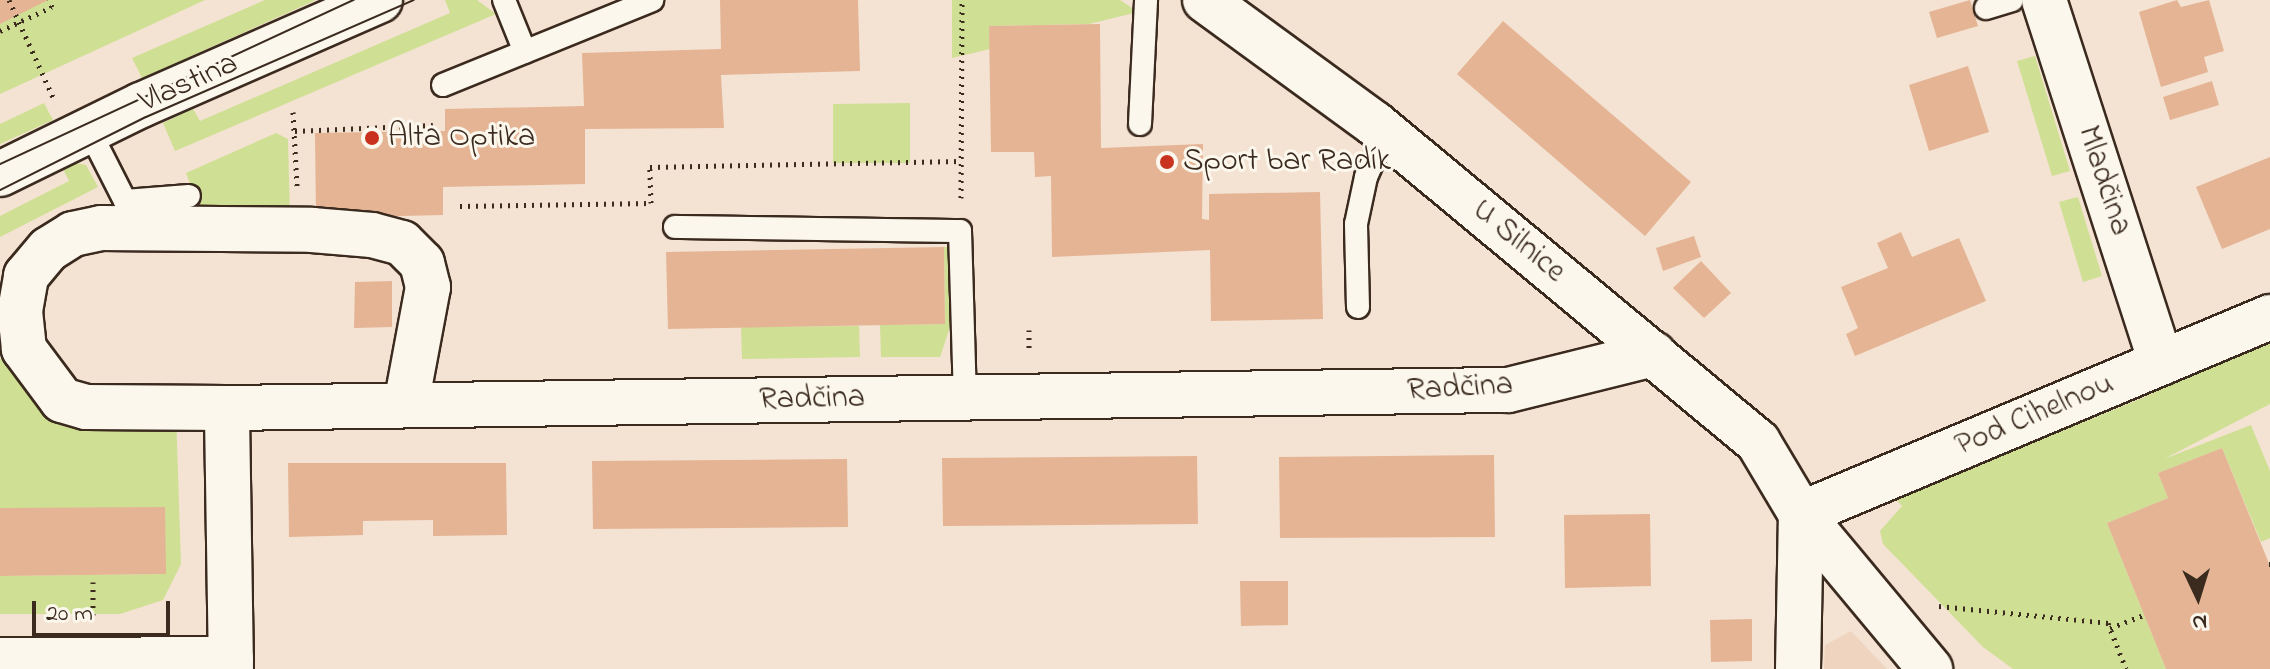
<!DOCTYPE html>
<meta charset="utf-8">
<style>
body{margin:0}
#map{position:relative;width:2270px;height:669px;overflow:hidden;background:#f4e3d2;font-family:"Indie Flower",sans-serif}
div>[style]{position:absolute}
.built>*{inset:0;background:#efd5c0}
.green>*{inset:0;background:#cfdf93}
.building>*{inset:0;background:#e4b495}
.path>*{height:5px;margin-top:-2.5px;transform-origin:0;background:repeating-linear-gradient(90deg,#3b2a1e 0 2px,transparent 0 8px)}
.roads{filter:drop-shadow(2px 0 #3b2a1e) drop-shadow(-2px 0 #3b2a1e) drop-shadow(0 2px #3b2a1e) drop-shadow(0 -2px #3b2a1e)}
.service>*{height:22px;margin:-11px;padding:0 11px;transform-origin:11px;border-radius:11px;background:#fbf7ec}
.minor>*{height:44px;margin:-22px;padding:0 22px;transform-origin:22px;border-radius:22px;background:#fbf7ec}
.tertiary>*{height:44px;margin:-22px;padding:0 22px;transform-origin:22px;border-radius:22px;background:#fbf7ec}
.tram>*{height:2px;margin:-1px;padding:0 1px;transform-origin:1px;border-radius:1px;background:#3b2a1e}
.dots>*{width:22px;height:22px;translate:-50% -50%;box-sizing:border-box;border:4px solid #fbf7ec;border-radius:50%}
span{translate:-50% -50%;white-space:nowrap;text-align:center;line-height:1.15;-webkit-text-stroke:6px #fbf7ec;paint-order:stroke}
.street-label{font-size:32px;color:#3b2a1e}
.poi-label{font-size:32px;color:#3b2a1e}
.left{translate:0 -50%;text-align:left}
.north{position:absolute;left:2158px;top:557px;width:80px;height:80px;-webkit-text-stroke:6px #fbf7ec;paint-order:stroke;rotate:176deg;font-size:22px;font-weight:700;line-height:32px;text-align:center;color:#3b2a1e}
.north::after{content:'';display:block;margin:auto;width:28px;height:36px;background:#3b2a1e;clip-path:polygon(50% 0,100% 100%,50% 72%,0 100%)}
.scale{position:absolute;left:32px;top:601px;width:138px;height:36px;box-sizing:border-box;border:4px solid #3b2a1e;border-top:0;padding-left:10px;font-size:24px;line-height:28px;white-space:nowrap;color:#3b2a1e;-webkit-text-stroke:6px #fbf7ec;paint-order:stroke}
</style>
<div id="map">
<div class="built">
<i style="clip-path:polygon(1851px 631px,1887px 669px,1824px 669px,1825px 645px)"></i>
</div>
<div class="green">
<i style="clip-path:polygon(44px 0,205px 0,0 94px,0 24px)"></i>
<i style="clip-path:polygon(265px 0,316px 0,142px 78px,132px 58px)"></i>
<i style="clip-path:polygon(445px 0,477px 0,496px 14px,175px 151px,163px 123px,193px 109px,200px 121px,450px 13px)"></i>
<i style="clip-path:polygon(952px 0,1120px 0,1138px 12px,1089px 24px,989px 26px,990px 49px,952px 58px)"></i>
<i style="clip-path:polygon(2035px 56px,2070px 171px,2052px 176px,2017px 61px)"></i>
<i style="clip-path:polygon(44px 103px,53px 120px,0 144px,0 124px)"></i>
<i style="clip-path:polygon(910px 103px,910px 163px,833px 163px,833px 104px)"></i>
<i style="clip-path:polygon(276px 133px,288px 139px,290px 219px,177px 215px,194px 194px,186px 173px)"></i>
<i style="clip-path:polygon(75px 163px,86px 165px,98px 187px,0 237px,0 216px,69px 181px,63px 169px)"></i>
<i style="clip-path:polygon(2078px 197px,2102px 276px,2083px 282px,2059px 202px)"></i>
<i style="clip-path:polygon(944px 247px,952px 247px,952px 321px,940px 357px,881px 357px,880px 325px,945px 324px)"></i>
<i style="clip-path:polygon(859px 326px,860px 357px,742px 359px,741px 327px)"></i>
<i style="clip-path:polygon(2270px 339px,2270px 404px,2164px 459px,2251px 425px,2270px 471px,2270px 538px,2261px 542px,2222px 448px,2158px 473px,2168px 498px,2107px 523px,2166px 669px,2013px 669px,1983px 647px,1883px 544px,1880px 531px,1902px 506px,1896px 499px,2140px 399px)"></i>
<i style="clip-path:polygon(0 359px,15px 360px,50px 406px,176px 413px,181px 564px,163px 600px,120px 614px,0 614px,0 576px,166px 574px,0 508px)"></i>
</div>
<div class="building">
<i style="clip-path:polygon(0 0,48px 0,0 24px)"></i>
<i style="clip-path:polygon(720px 0,858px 0,860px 71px,721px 75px,724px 128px,585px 129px,585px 184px,443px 187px,443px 215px,316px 218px,315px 133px,445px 131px,445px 109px,584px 106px,582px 53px,721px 49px)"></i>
<i style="clip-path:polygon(1970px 0,1978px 26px,1937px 38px,1929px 12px)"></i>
<i style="clip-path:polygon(2177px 0,2181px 7px,2209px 0,2224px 51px,2204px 57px,2208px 72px,2161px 87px,2139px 12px)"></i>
<i style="clip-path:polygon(1503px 21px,1691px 182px,1645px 236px,1457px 74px)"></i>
<i style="clip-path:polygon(1100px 24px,1101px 148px,1203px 144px,1202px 219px,1209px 220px,1209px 194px,1320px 192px,1323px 319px,1211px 321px,1210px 250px,1052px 257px,1051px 176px,1035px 177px,1034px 152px,991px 152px,989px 26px)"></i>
<i style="clip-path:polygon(1968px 66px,1989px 132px,1929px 151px,1909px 85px)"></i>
<i style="clip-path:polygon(2212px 81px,2219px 105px,2170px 120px,2163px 97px)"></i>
<i style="clip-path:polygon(2270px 157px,2270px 229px,2222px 249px,2196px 187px)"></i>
<i style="clip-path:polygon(1901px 232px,1912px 257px,1959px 238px,1986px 301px,1855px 356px,1846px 334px,1858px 328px,1841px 287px,1888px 268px,1877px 243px)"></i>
<i style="clip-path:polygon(1694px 236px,1701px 257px,1663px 271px,1656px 248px)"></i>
<i style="clip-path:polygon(944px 247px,945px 324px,668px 329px,666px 252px)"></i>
<i style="clip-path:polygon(1701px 261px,1731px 293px,1704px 318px,1673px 288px)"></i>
<i style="clip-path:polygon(392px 281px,392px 327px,354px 328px,355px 282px)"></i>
<i style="clip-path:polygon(2222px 448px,2270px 566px,2270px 669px,2166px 669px,2107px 523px,2168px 498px,2158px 473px)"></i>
<i style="clip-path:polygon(1494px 455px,1495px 537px,1280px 538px,1279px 457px)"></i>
<i style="clip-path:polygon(1197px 456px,1198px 524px,943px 526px,942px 458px)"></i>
<i style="clip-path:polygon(847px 459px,848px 527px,593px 529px,592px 461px)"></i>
<i style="clip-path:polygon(288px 463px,506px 463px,507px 535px,433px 536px,433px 520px,363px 521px,363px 535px,289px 537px)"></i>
<i style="clip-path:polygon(165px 507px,166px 574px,0 576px,0 508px)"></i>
<i style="clip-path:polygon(1650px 514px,1651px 586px,1565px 588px,1564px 515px)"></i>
<i style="clip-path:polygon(1240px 581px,1288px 581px,1288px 625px,1241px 626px)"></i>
<i style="clip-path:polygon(1752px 619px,1752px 661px,1711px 662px,1710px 620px)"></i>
</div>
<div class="path">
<i style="left:9px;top:0;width:107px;rotate:65.6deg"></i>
<i style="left:0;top:31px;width:57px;rotate:-24.8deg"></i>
<i style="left:52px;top:7px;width:8px;rotate:-113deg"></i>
<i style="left:293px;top:112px;width:74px;rotate:86.9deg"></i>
<i style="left:295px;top:131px;width:138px;rotate:-2.5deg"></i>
<i style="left:961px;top:198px;width:198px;rotate:-89.7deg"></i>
<i style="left:460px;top:206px;width:191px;rotate:-0.9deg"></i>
<i style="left:651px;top:203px;width:36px;rotate:-92deg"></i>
<i style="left:650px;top:167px;width:311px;rotate:-1.1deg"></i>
<i style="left:1029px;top:330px;width:20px;rotate:90deg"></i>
<i style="left:2269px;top:564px;width:1px"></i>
<i style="left:93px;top:582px;width:33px;rotate:90deg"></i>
<i style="left:1939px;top:606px;width:170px;rotate:5.7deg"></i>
<i style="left:2108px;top:623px;width:49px;rotate:68.6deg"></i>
<i style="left:2110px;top:628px;width:36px;rotate:-21deg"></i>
</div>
<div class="roads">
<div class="service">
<i style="left:504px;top:0;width:56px;rotate:68deg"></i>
<i style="left:1986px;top:8px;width:27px;rotate:-17deg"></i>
<i style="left:443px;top:85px;width:226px;rotate:-22.1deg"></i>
<i style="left:1140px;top:124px;width:124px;rotate:-87.2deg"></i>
<i style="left:89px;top:130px;width:80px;rotate:63.1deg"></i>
<i style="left:125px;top:201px;width:64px;rotate:-4.5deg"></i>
<i style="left:675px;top:227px;width:285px;rotate:0.8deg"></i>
<i style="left:960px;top:231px;width:167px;rotate:88.3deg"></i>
<i style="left:1358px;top:307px;width:83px;rotate:-91.4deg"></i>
<i style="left:1356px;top:224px;width:48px;rotate:-78deg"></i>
<i style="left:1366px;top:177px;width:49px;rotate:-66deg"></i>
</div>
<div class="minor">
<i style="left:1205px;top:0;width:210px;rotate:36.1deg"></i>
<i style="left:1375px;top:124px;width:498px;rotate:39.7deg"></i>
<i style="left:1758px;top:442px;width:84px;rotate:59.2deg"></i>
<i style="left:1801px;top:514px;width:202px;rotate:50.2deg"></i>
<i style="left:2044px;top:0;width:381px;rotate:72.1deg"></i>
<i style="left:227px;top:408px;width:141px;rotate:-179.6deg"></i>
<i style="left:86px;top:407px;width:25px;rotate:-164deg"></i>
<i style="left:62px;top:400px;width:64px;rotate:-126.7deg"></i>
<i style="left:24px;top:349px;width:38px;rotate:-96deg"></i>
<i style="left:20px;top:311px;width:36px;rotate:-80deg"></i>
<i style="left:26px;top:276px;width:35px;rotate:-50deg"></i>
<i style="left:49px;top:249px;width:28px;rotate:-32deg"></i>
<i style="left:73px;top:234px;width:29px;rotate:-12deg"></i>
<i style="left:101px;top:228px;width:211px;rotate:0.5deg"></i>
<i style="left:312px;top:230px;width:60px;rotate:4.8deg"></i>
<i style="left:372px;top:235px;width:31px;rotate:15deg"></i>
<i style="left:402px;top:243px;width:28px;rotate:45deg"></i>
<i style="left:422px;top:263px;width:25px;rotate:76deg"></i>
<i style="left:428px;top:287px;width:120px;rotate:100.6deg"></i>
<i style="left:1801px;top:514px;width:509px;rotate:-22.78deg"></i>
<i style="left:0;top:660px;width:231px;rotate:-0.2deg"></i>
<i style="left:231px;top:669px;width:261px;rotate:-90.9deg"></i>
<i style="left:227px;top:408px;width:1281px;rotate:-0.81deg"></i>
<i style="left:1508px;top:390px;width:150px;rotate:-13.9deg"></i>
<i style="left:1798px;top:669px;width:155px;rotate:-88.9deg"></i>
</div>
<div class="tertiary">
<i style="left:0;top:174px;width:157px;rotate:-26.1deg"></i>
<i style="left:141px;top:105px;width:261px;rotate:-23.7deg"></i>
</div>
</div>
<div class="tram">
<i style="left:0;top:164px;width:390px;rotate:-24.9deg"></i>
<i style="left:0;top:190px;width:163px;rotate:-26.6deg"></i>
<i style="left:146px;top:117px;width:292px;rotate:-23.6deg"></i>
</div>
<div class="dots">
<i style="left:372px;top:138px;background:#c8321e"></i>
<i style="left:1167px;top:162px;background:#c8321e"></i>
</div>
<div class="street-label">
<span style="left:189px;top:84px;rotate:-24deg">Vlastina</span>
<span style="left:2103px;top:181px;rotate:72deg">Mladčina</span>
<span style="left:1518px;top:242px;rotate:40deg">U Silnice</span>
<span style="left:1460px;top:389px;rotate:-3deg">Radčina</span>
<span style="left:812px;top:400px;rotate:-1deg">Radčina</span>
<span style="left:2035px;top:416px;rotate:-23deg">Pod Cihelnou</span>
</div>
<div class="poi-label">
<span class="left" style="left:388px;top:138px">Alta Optika</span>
<span class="left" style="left:1183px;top:162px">Sport bar Radík</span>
</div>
<div class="north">N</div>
<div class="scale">20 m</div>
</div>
